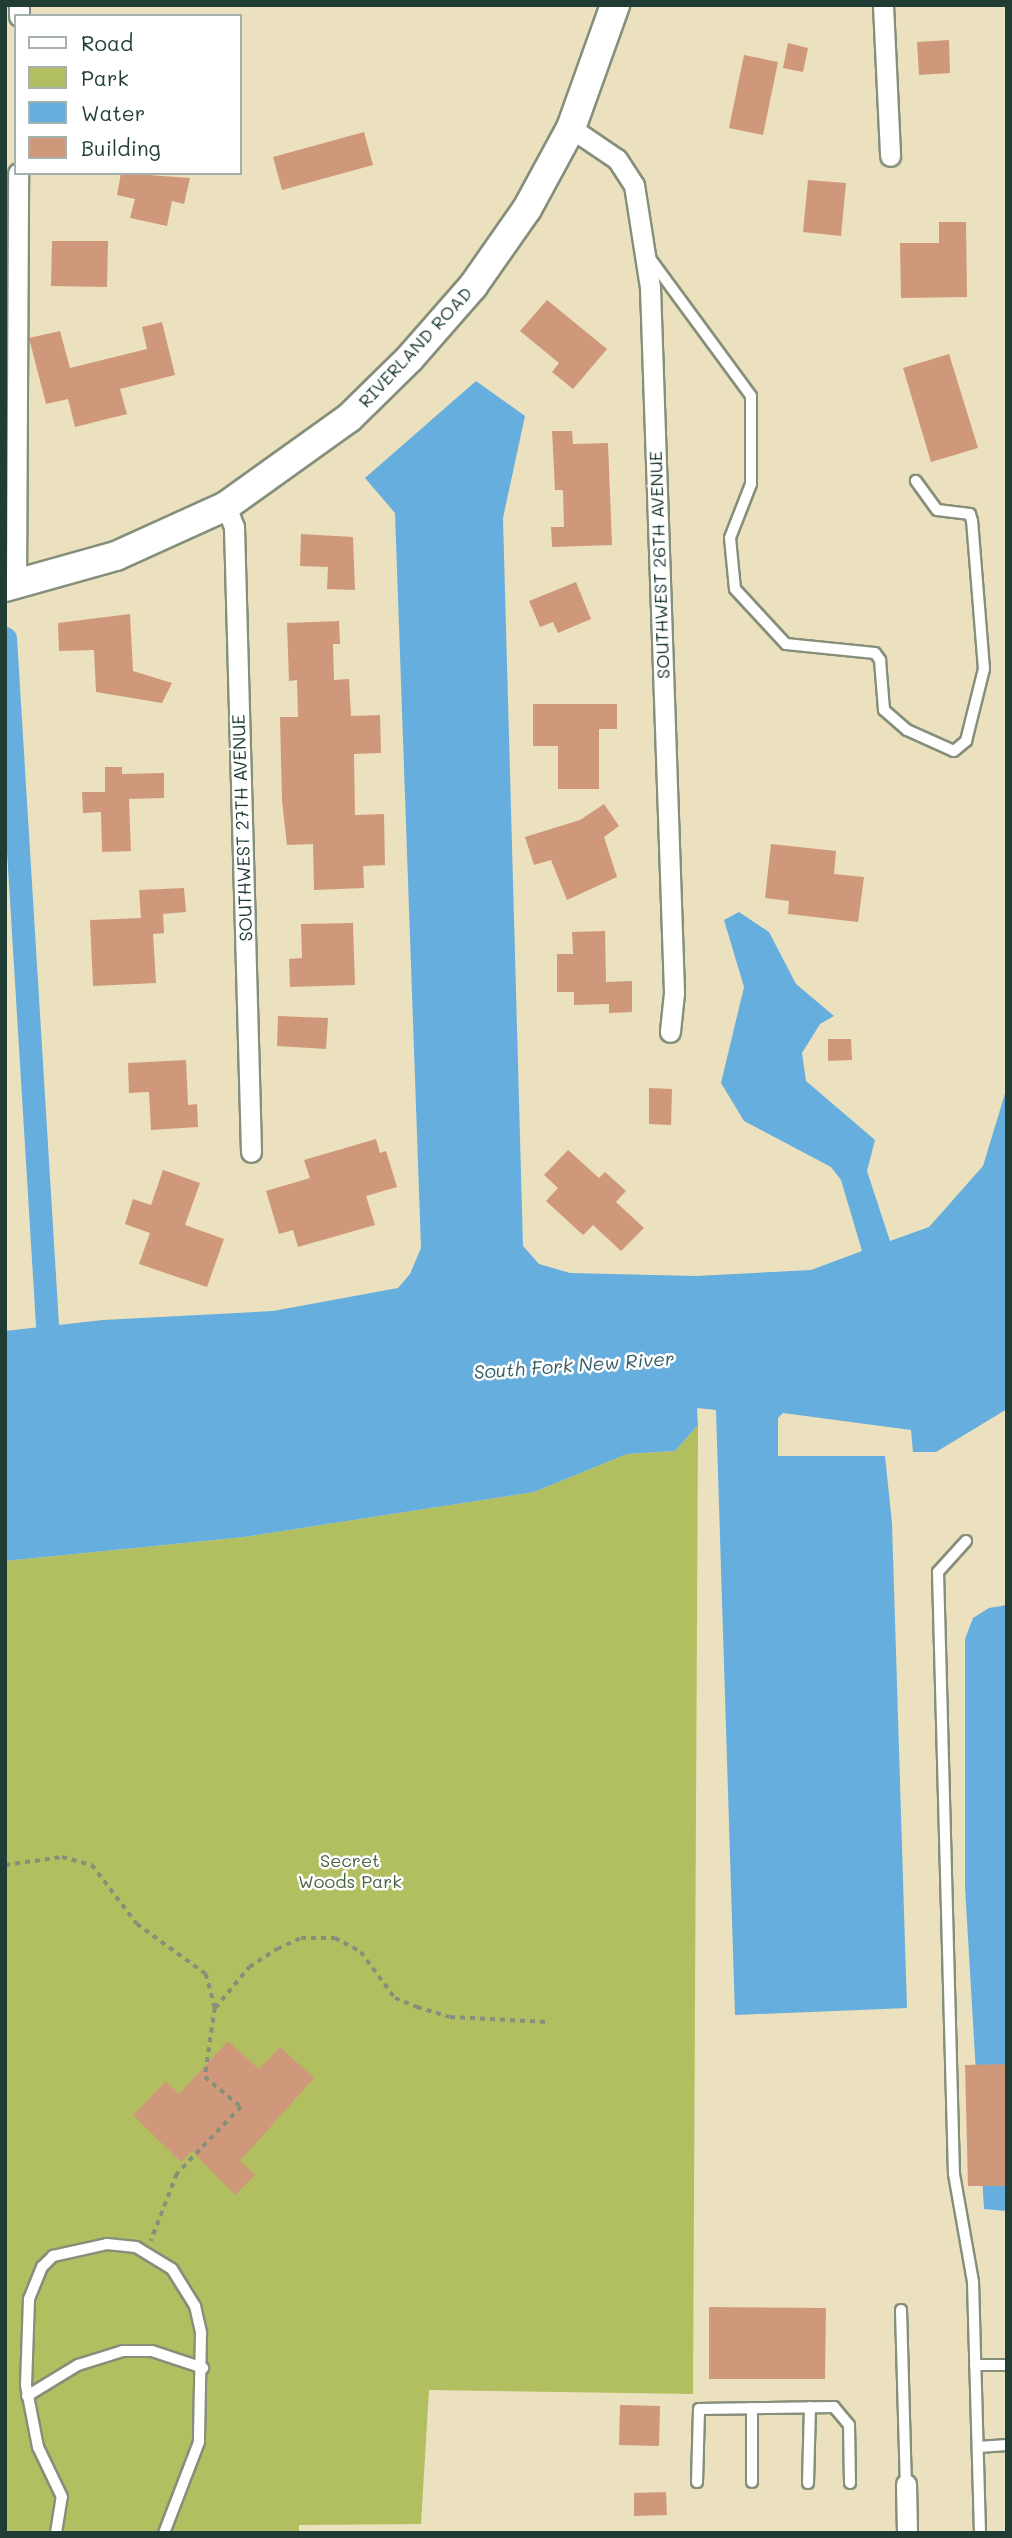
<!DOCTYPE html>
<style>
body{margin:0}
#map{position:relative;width:1012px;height:2538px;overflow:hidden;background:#ebe1bf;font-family:Mali,sans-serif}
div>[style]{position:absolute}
.green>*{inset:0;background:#b2bf60}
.water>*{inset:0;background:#66aedd}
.canal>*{height:23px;margin:-11.5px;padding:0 11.5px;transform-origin:11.5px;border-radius:11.5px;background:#66aedd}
.building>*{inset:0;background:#cf987a}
.path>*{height:3.5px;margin-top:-1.75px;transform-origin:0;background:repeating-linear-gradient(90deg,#858f7a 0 5px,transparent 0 10px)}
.roads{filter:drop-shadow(2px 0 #858f7a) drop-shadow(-2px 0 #858f7a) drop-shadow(0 2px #858f7a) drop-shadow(0 -2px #858f7a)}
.lane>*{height:10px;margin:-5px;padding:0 5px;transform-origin:5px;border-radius:5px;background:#fff}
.street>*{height:19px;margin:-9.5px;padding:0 9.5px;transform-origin:9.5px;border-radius:9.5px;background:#fff}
.secondary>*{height:28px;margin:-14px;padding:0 14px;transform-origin:14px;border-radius:14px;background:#fff}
span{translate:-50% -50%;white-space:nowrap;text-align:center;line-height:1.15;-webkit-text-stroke:5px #fff;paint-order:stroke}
.street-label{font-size:18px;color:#1f3d34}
.park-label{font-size:18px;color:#4b6441}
.water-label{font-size:19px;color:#345f67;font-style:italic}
.frame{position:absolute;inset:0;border:7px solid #1f3d34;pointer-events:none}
.legend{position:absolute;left:14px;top:14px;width:228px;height:161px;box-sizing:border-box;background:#fff;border:2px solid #a5b1ae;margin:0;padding:9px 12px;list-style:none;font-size:21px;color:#1f3d34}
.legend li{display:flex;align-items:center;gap:14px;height:35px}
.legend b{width:35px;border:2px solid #a5b1ae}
</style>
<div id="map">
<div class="green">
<i style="clip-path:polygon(698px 1425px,693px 2394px,429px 2390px,421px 2524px,299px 2525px,299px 2533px,5px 2533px,5px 1561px,244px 1537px,534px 1492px,627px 1454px,675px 1451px)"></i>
</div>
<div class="water">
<i style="clip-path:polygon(476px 381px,525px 416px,503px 518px,523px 1246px,539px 1264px,570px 1273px,696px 1276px,811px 1270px,862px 1251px,841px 1180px,831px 1167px,744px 1121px,721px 1083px,744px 987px,724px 920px,739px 912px,769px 932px,796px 984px,834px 1016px,820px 1024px,802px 1053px,806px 1081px,875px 1140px,867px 1171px,890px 1241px,929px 1227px,983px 1166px,1007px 1087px,1007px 1409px,936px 1452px,913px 1452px,911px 1430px,783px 1413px,778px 1418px,778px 1456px,885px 1456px,892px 1523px,907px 2008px,735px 2015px,716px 1410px,697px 1408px,698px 1425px,675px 1451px,627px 1454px,534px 1492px,244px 1537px,5px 1561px,5px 1331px,103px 1320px,273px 1311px,398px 1288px,410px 1274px,421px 1248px,395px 513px,365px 478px)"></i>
<i style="clip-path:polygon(1007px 1605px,1007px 2211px,984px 2209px,965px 1887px,965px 1639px,973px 1618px,989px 1608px)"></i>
</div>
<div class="canal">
<i style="left:5px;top:638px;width:721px;rotate:86.5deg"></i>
</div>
<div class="building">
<i style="clip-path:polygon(949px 40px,950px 73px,919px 75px,917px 42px)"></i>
<i style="clip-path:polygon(788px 43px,808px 48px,803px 72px,783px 68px)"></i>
<i style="clip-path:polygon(744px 55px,778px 62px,763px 135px,729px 128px)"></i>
<i style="clip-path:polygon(364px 132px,373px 165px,282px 190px,273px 157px)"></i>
<i style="clip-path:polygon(121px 173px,190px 178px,184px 204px,172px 201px,167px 226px,130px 218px,135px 199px,117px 195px)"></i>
<i style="clip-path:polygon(808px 180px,846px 183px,841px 236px,803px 232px)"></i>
<i style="clip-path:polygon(939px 222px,966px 222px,967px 297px,901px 298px,900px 243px,939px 243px)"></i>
<i style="clip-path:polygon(52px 241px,108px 241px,107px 287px,51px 286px)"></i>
<i style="clip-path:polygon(547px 300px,607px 349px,573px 389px,552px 372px,559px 363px,520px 331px)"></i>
<i style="clip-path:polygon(162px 322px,175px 375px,120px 389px,127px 414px,75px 427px,68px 399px,46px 404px,29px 338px,60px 331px,70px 368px,147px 349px,142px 327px)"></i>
<i style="clip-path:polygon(949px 354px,978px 448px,931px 462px,903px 368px)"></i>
<i style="clip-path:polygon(552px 431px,572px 431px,573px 444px,608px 443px,612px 545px,552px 547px,551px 527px,564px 527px,563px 490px,555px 490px)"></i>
<i style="clip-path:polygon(301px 534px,353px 537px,355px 590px,327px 589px,328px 567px,300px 566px)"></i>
<i style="clip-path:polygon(576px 582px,591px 619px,558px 633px,553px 622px,540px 627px,529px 601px)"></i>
<i style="clip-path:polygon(130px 614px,133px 671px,172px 683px,162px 703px,96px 692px,94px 650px,59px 651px,58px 623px)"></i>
<i style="clip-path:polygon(339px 621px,340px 644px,333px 644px,334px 680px,349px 679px,351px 716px,380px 715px,381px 753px,354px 754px,355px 815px,384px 814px,385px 865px,363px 866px,364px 888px,314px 890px,313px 844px,287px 845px,282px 801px,280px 717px,298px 717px,297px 680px,289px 681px,287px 623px)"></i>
<i style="clip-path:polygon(533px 704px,617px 704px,617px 729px,599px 729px,599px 789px,558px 789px,558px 746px,533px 746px)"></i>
<i style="clip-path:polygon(105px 767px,122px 767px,122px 774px,164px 773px,164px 798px,129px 799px,131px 851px,102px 852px,101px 812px,83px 813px,82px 792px,105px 792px)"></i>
<i style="clip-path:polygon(604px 804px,619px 826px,604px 837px,617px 877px,567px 900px,551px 860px,534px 865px,525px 837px,580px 820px)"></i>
<i style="clip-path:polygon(771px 844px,836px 851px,834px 874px,864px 877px,858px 922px,788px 914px,789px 901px,765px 898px)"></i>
<i style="clip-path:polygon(184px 888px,186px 912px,163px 914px,164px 933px,153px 934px,156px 983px,93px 986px,90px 920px,141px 918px,139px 890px)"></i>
<i style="clip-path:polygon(353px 923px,355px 985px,290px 987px,289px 959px,302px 958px,301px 924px)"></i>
<i style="clip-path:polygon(605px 931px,606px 982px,632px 981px,632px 1012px,609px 1013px,609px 1004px,574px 1005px,574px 992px,557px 992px,557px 954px,573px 954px,572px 932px)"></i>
<i style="clip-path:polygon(278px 1016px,328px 1018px,326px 1049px,277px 1046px)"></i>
<i style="clip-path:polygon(828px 1039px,851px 1039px,852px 1060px,828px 1061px)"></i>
<i style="clip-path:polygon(186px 1060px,188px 1105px,197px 1104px,198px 1127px,151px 1130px,149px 1092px,129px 1093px,128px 1063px)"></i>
<i style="clip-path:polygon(649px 1088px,672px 1089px,671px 1125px,649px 1124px)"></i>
<i style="clip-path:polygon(376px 1139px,380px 1153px,386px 1151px,397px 1187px,366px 1196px,375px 1225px,298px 1247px,293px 1230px,279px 1234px,266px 1191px,310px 1178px,304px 1160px)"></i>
<i style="clip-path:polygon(568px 1150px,599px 1178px,605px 1172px,626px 1191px,616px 1202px,644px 1228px,621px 1251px,593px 1225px,583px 1235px,546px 1201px,558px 1188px,544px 1175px)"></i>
<i style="clip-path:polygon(163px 1170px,200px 1183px,185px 1225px,224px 1239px,207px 1287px,139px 1264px,150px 1233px,125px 1224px,133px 1199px,151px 1205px)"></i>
<i style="clip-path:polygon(228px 2041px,259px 2069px,280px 2047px,314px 2078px,240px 2161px,255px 2175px,235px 2195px,192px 2151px,181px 2162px,133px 2115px,166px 2081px,179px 2094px)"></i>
<i style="clip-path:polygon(1007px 2064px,1007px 2186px,968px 2186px,965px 2065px)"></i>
<i style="clip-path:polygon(709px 2307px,826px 2308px,825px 2379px,709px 2379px)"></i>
<i style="clip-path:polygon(620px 2405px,660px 2406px,659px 2446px,619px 2445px)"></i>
<i style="clip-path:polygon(666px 2492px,667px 2515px,634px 2516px,634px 2493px)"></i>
</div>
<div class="path">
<i style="left:5px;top:1865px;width:58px;rotate:-8deg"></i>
<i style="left:62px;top:1857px;width:31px;rotate:15deg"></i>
<i style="left:92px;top:1865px;width:74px;rotate:52.7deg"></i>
<i style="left:137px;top:1924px;width:85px;rotate:35.9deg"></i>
<i style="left:206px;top:1974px;width:35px;rotate:75deg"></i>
<i style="left:215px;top:2008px;width:70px;rotate:98.2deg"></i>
<i style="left:205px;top:2077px;width:47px;rotate:39.8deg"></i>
<i style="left:241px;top:2107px;width:93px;rotate:133.7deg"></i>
<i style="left:177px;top:2174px;width:72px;rotate:111.2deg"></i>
<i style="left:215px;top:2008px;width:53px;rotate:-50.3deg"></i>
<i style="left:249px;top:1967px;width:33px;rotate:-33deg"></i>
<i style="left:277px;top:1949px;width:26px;rotate:-25deg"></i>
<i style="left:301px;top:1938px;width:34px"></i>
<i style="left:335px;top:1938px;width:30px;rotate:28deg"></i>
<i style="left:361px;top:1952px;width:57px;rotate:53.5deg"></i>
<i style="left:395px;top:1998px;width:24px;rotate:22deg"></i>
<i style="left:417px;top:2007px;width:34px;rotate:17deg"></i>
<i style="left:450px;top:2017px;width:99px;rotate:2.9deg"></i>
</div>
<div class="roads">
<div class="lane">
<i style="left:649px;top:257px;width:172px;rotate:53.7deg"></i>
<i style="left:751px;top:396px;width:88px;rotate:90deg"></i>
<i style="left:751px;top:484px;width:58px;rotate:111.3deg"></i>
<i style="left:730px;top:538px;width:51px;rotate:84.4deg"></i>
<i style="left:735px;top:589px;width:75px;rotate:47.2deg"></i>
<i style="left:786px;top:644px;width:89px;rotate:5.8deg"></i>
<i style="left:875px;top:653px;width:9px;rotate:54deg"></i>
<i style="left:880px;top:660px;width:50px;rotate:85.4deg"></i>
<i style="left:884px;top:710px;width:30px;rotate:41deg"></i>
<i style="left:907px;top:730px;width:51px;rotate:24.1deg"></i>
<i style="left:954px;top:751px;width:16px;rotate:-40deg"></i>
<i style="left:966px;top:741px;width:74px;rotate:-76deg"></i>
<i style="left:984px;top:669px;width:148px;rotate:-94.6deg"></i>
<i style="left:972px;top:521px;width:7px;rotate:-106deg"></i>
<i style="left:970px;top:514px;width:33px;rotate:-173deg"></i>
<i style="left:937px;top:510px;width:36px;rotate:-126deg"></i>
<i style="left:966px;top:1541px;width:42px;rotate:132.1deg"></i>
<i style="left:938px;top:1572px;width:602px;rotate:88.48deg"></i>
<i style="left:954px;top:2174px;width:110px;rotate:80deg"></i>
<i style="left:973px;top:2282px;width:251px;rotate:88.4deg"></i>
<i style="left:901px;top:2310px;width:174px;rotate:88.4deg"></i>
<i style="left:975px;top:2365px;width:32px"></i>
<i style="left:27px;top:2396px;width:60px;rotate:-31.3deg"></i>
<i style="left:78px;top:2365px;width:47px;rotate:-17.3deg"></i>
<i style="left:123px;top:2351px;width:29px"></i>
<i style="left:152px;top:2351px;width:54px;rotate:18.4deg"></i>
<i style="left:752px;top:2408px;width:74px;rotate:90deg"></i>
<i style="left:978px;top:2447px;width:29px;rotate:-4deg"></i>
<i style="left:697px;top:2482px;width:73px;rotate:-88.4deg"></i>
<i style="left:699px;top:2409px;width:135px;rotate:-0.8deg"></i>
<i style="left:834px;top:2407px;width:23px;rotate:50deg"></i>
<i style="left:849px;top:2425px;width:58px;rotate:89deg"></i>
<i style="left:808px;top:2483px;width:76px;rotate:-88.5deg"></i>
<i style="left:56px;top:2533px;width:36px;rotate:-81deg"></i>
<i style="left:62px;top:2497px;width:55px;rotate:-115.6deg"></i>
<i style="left:38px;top:2447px;width:63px;rotate:-101deg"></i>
<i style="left:26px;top:2385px;width:86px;rotate:-88deg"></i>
<i style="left:29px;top:2299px;width:35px;rotate:-68deg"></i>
<i style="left:42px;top:2267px;width:16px;rotate:-45deg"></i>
<i style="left:53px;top:2256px;width:55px;rotate:-12.5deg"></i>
<i style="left:107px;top:2244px;width:29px;rotate:6deg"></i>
<i style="left:136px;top:2247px;width:42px;rotate:31.4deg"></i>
<i style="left:172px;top:2269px;width:44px;rotate:58.1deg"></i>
<i style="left:195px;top:2306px;width:28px;rotate:77deg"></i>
<i style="left:201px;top:2333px;width:109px;rotate:91.1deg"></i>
<i style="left:199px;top:2442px;width:97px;rotate:111deg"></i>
</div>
<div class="street">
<i style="left:883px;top:5px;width:151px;rotate:87.3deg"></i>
<i style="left:19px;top:16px;width:11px;rotate:-90deg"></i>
<i style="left:571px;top:128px;width:55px;rotate:34deg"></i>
<i style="left:617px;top:159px;width:31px;rotate:57deg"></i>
<i style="left:634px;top:185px;width:103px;rotate:81.1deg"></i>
<i style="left:650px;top:287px;width:706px;rotate:88.05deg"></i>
<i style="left:674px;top:993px;width:39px;rotate:96deg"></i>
<i style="left:226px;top:506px;width:22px;rotate:69deg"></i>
<i style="left:234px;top:527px;width:625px;rotate:88.44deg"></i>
<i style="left:16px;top:585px;width:412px;rotate:-89.7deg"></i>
<i style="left:906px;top:2484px;width:49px;rotate:88.8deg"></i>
</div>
<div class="secondary">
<i style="left:5px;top:587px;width:115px;rotate:-15.6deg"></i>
<i style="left:116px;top:556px;width:121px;rotate:-24.4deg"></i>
<i style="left:226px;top:506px;width:151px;rotate:-35.6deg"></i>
<i style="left:349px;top:418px;width:86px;rotate:-44.5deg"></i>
<i style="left:410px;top:358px;width:96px;rotate:-48.8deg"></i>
<i style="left:473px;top:286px;width:94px;rotate:-55deg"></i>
<i style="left:527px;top:209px;width:92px;rotate:-61.5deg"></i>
<i style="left:571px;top:128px;width:131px;rotate:-70.3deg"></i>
</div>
</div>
<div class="street-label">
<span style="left:415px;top:347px;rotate:-47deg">RIVERLAND ROAD</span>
<span style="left:659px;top:565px;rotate:-92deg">SOUTHWEST 26TH AVENUE</span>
<span style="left:242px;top:828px;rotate:-92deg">SOUTHWEST 27TH AVENUE</span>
</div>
<div class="park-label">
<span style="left:350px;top:1871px">Secret<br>Woods Park</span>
</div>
<div class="water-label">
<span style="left:574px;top:1365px;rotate:-4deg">South Fork New River</span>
</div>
<div class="frame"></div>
<ul class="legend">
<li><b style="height:9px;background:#fff"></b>Road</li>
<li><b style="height:19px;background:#b2bf60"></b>Park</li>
<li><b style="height:19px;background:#66aedd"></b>Water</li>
<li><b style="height:19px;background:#cf987a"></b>Building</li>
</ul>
</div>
